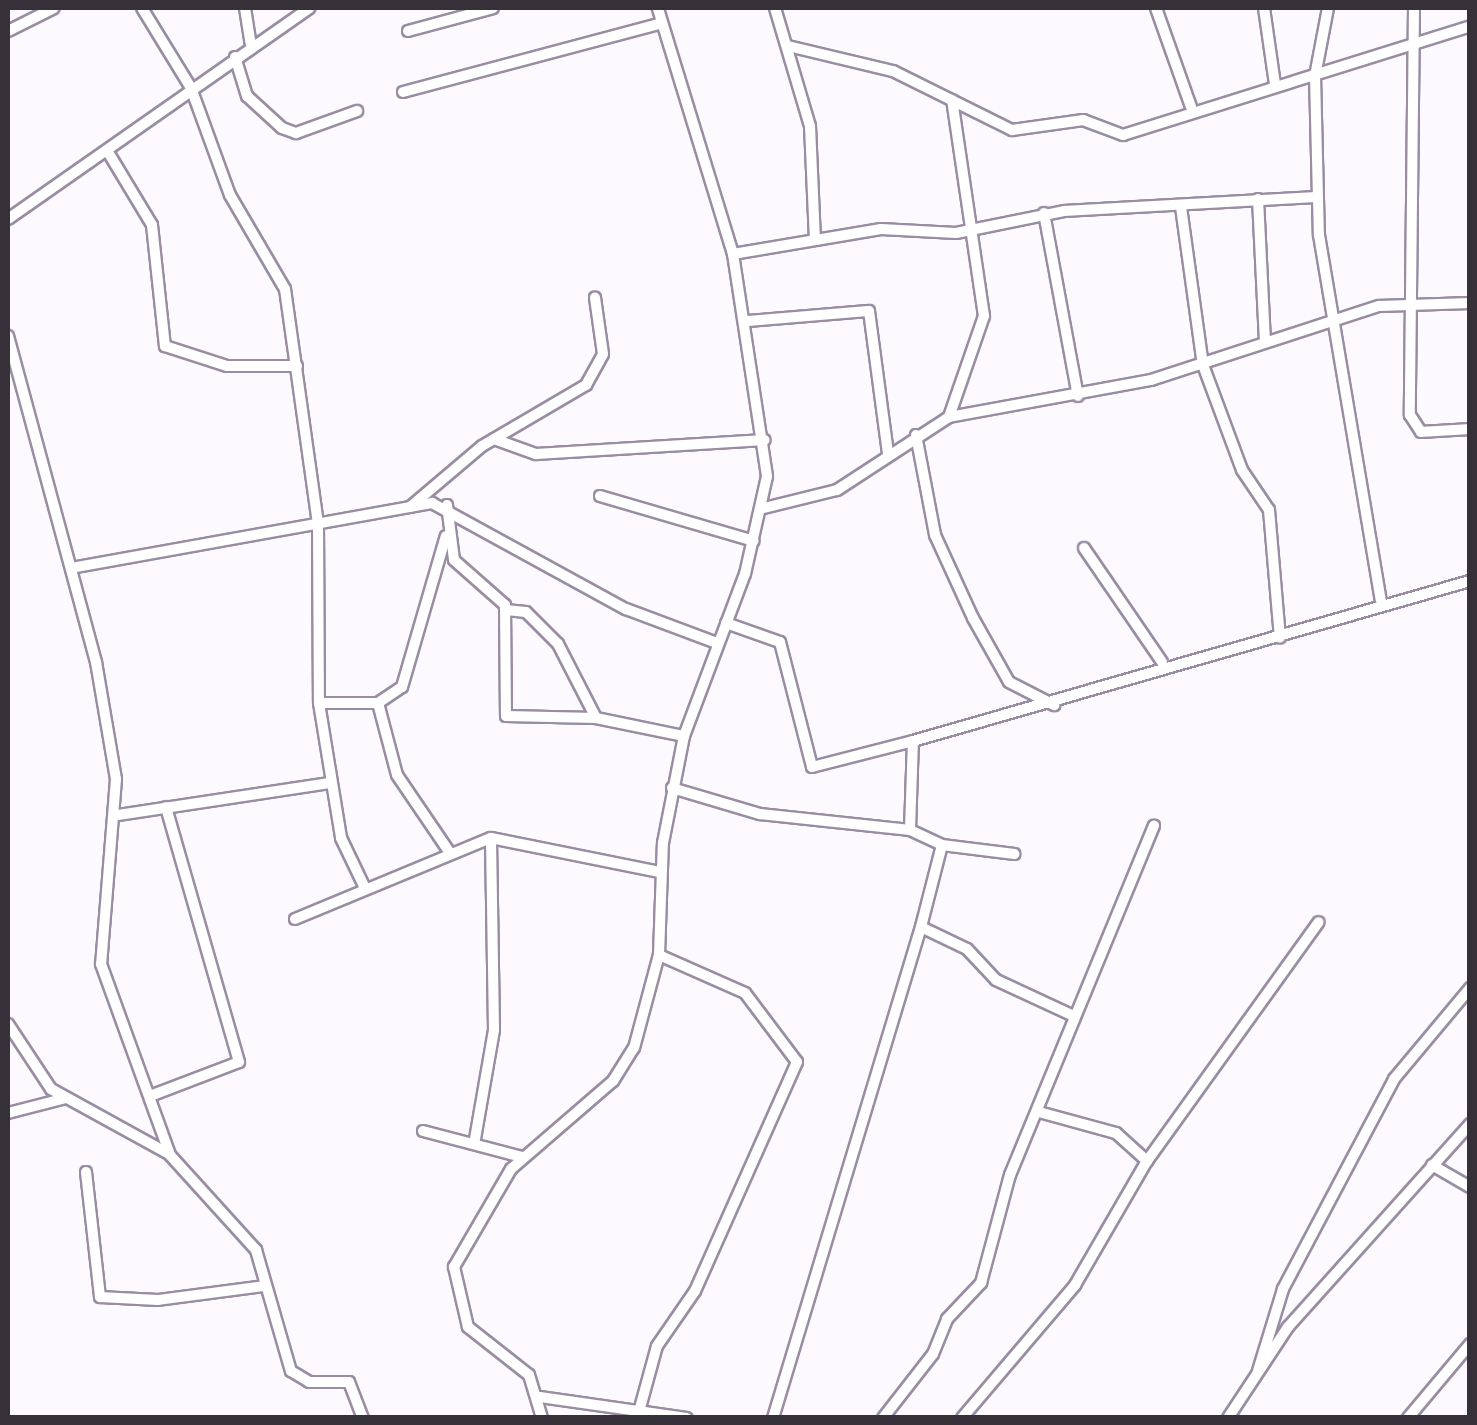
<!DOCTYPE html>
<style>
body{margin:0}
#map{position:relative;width:1477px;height:1425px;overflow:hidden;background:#fdfaff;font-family:"Fira Sans",sans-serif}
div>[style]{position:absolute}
.roads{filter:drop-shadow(2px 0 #9a8da3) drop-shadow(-2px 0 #9a8da3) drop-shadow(0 2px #9a8da3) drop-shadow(0 -2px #9a8da3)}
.minor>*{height:10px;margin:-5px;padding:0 5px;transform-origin:5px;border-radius:5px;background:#fff}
span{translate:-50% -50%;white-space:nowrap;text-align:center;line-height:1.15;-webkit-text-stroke:9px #fff;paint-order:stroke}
.frame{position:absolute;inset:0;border:10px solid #363039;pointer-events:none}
</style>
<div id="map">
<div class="roads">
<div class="minor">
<i style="left:142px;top:8px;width:94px;rotate:58.5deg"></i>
<i style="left:191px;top:88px;width:114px;rotate:70deg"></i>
<i style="left:230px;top:195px;width:109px;rotate:59.7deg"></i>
<i style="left:285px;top:289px;width:236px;rotate:82deg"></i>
<i style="left:318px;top:523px;width:180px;rotate:89.7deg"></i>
<i style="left:319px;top:703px;width:137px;rotate:80.7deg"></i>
<i style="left:341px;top:838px;width:55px;rotate:64.4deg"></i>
<i style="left:245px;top:8px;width:36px;rotate:81deg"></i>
<i style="left:775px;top:8px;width:123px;rotate:73.5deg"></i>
<i style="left:810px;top:126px;width:114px;rotate:87.5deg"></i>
<i style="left:1156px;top:8px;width:105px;rotate:70.5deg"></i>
<i style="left:1264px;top:8px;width:77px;rotate:81.8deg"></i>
<i style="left:1328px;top:8px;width:69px;rotate:100.8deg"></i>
<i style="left:1315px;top:76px;width:159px;rotate:88.6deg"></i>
<i style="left:1319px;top:235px;width:371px;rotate:80.4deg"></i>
<i style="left:1414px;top:8px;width:407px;rotate:90.6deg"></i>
<i style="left:1410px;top:415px;width:20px;rotate:57deg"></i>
<i style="left:1421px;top:432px;width:49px;rotate:-3.5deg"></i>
<i style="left:8px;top:31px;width:51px;rotate:-26.6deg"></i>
<i style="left:408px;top:31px;width:88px;rotate:-15.1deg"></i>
<i style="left:788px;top:46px;width:108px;rotate:13.4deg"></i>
<i style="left:893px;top:71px;width:133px;rotate:26.4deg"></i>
<i style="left:1012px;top:130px;width:72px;rotate:-8deg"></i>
<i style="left:1083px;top:120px;width:43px;rotate:20.6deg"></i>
<i style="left:1123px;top:135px;width:364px;rotate:-17.4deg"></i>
<i style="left:235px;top:57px;width:41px;rotate:72.9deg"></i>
<i style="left:247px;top:96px;width:47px;rotate:42.4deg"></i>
<i style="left:282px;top:128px;width:15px;rotate:20deg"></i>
<i style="left:296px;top:133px;width:65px;rotate:-19.8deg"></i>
<i style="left:403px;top:92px;width:268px;rotate:-14.9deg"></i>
<i style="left:108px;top:152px;width:85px;rotate:58.9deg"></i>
<i style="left:152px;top:225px;width:122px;rotate:83.9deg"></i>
<i style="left:165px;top:346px;width:65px;rotate:17.9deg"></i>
<i style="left:227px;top:366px;width:70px"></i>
<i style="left:1258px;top:199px;width:141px;rotate:87.2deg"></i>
<i style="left:1181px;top:207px;width:160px;rotate:82.1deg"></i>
<i style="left:1203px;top:365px;width:112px;rotate:69.6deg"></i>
<i style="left:1242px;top:470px;width:48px;rotate:56deg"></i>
<i style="left:1269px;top:510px;width:128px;rotate:85.1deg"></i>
<i style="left:1044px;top:213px;width:186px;rotate:79.5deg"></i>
<i style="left:8px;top:219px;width:368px;rotate:-35deg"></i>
<i style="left:733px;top:254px;width:150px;rotate:-9.6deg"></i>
<i style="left:881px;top:229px;width:75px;rotate:3.1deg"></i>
<i style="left:956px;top:233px;width:110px;rotate:-11.5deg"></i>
<i style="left:1064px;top:211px;width:252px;rotate:-3.2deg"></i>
<i style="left:747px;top:321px;width:122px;rotate:-4.7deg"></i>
<i style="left:869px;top:311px;width:144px;rotate:82.4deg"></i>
<i style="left:8px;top:336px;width:338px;rotate:74.9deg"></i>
<i style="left:96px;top:662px;width:119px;rotate:80.3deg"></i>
<i style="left:116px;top:779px;width:186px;rotate:94.6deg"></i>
<i style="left:101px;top:964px;width:203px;rotate:70.1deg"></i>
<i style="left:170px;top:1155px;width:128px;rotate:47.8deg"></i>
<i style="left:256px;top:1250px;width:126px;rotate:73.9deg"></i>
<i style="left:291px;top:1371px;width:21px;rotate:31deg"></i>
<i style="left:309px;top:1382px;width:40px"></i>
<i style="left:349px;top:1382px;width:39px;rotate:69deg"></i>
<i style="left:949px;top:417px;width:107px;rotate:-70.9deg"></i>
<i style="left:984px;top:316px;width:218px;rotate:-98.4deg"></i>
<i style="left:916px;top:435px;width:102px;rotate:79.2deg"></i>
<i style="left:935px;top:535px;width:91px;rotate:65.4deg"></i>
<i style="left:973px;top:618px;width:73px;rotate:60.6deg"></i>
<i style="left:1009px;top:682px;width:51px;rotate:27.1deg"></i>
<i style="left:494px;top:439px;width:45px;rotate:19.7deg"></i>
<i style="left:536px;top:454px;width:229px;rotate:-3.5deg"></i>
<i style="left:600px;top:496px;width:160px;rotate:16.3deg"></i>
<i style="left:447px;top:505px;width:55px;rotate:82.7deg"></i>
<i style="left:454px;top:560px;width:68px;rotate:41.4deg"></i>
<i style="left:505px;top:605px;width:111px;rotate:89.5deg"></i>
<i style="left:506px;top:716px;width:90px;rotate:1.3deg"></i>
<i style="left:596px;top:718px;width:90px;rotate:11.6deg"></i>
<i style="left:410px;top:507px;width:94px;rotate:-40.3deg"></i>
<i style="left:482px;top:446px;width:121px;rotate:-30.4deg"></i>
<i style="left:586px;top:385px;width:35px;rotate:-61deg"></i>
<i style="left:603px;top:354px;width:57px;rotate:-98.1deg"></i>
<i style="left:764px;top:508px;width:75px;rotate:-13.9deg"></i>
<i style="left:837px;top:490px;width:134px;rotate:-33.1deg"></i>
<i style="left:949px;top:417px;width:205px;rotate:-10.4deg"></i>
<i style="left:1151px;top:380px;width:240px;rotate:-18deg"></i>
<i style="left:1379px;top:306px;width:91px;rotate:-1.9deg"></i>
<i style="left:1084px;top:548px;width:138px;rotate:55.6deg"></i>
<i style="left:71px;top:568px;width:367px;rotate:-10.2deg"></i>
<i style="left:432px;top:503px;width:221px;rotate:28.7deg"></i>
<i style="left:626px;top:609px;width:97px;rotate:20.5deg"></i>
<i style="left:506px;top:610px;width:20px;rotate:6deg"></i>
<i style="left:526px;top:612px;width:45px;rotate:45deg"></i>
<i style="left:558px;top:644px;width:83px;rotate:62.8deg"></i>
<i style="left:726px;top:623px;width:57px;rotate:19.4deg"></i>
<i style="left:780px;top:642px;width:129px;rotate:75.6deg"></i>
<i style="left:812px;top:767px;width:104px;rotate:-14.4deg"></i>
<i style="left:319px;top:703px;width:59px"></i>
<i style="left:378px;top:703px;width:29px;rotate:-34deg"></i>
<i style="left:402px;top:687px;width:157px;rotate:-73.8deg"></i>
<i style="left:378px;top:703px;width:74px;rotate:75.2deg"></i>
<i style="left:397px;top:775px;width:91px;rotate:55.8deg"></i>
<i style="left:672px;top:788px;width:92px;rotate:16.5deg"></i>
<i style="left:760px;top:814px;width:151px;rotate:6.1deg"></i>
<i style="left:910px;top:830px;width:35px;rotate:25deg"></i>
<i style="left:942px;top:845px;width:85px;rotate:104.4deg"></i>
<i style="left:921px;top:927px;width:51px;rotate:25.6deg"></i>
<i style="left:967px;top:949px;width:42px;rotate:46.9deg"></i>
<i style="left:996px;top:980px;width:86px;rotate:24.8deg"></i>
<i style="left:118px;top:815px;width:214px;rotate:-8.6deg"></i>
<i style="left:910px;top:830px;width:89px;rotate:-88.1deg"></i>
<i style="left:913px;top:741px;width:580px;rotate:-16.03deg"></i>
<i style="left:942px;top:845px;width:73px;rotate:7.1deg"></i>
<i style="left:295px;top:919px;width:212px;rotate:-22.5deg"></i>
<i style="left:491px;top:838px;width:172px;rotate:11.4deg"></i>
<i style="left:8px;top:1024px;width:78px;rotate:56.5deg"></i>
<i style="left:51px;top:1089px;width:135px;rotate:28.8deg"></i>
<i style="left:150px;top:1096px;width:95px;rotate:-20.9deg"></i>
<i style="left:239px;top:1062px;width:265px;rotate:-106deg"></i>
<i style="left:1039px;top:1112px;width:80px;rotate:15.3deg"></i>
<i style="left:1116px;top:1133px;width:42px;rotate:42.1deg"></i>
<i style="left:8px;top:1113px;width:60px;rotate:-14.5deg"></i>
<i style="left:423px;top:1131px;width:102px;rotate:14.7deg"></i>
<i style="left:475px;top:1139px;width:111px;rotate:-80.1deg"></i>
<i style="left:494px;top:1030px;width:192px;rotate:-90.9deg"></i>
<i style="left:1432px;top:1165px;width:44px;rotate:30.1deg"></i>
<i style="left:86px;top:1172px;width:126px;rotate:83.6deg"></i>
<i style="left:100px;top:1297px;width:58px;rotate:3deg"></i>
<i style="left:158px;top:1300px;width:107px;rotate:-7.5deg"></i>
<i style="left:1258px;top:1371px;width:86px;rotate:-73deg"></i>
<i style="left:1283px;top:1289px;width:238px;rotate:-62.1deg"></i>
<i style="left:1394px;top:1079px;width:119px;rotate:-50.1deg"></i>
<i style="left:540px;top:1397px;width:148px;rotate:8.1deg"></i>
<i style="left:640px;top:1408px;width:64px;rotate:-74.7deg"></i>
<i style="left:657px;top:1346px;width:67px;rotate:-55.4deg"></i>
<i style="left:695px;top:1291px;width:251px;rotate:-66deg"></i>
<i style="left:797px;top:1062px;width:86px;rotate:-127deg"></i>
<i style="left:745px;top:993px;width:94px;rotate:-156.2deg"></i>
<i style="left:542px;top:1418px;width:45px;rotate:-106.8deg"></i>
<i style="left:529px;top:1375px;width:78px;rotate:-141.8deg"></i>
<i style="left:468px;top:1327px;width:62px;rotate:-103.1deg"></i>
<i style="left:454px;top:1267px;width:113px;rotate:-59.8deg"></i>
<i style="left:511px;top:1169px;width:135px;rotate:-40.8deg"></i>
<i style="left:613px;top:1081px;width:39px;rotate:-58deg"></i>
<i style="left:634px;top:1048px;width:96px;rotate:-75deg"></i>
<i style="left:659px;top:955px;width:112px;rotate:-88deg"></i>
<i style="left:663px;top:843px;width:109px;rotate:-78.9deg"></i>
<i style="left:684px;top:736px;width:173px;rotate:-69.4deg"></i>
<i style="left:745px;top:574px;width:100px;rotate:-77.3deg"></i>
<i style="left:767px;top:476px;width:225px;rotate:-98.7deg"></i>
<i style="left:733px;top:254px;width:257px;rotate:-107deg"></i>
<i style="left:773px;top:1418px;width:513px;rotate:-73.23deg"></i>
<i style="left:883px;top:1418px;width:81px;rotate:-52deg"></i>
<i style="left:933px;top:1354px;width:38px;rotate:-68deg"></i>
<i style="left:947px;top:1319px;width:50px;rotate:-46.6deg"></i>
<i style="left:981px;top:1283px;width:112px;rotate:-75deg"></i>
<i style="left:1010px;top:1175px;width:378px;rotate:-67.6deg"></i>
<i style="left:962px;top:1418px;width:175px;rotate:-49.6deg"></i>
<i style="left:1075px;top:1285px;width:143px;rotate:-59.9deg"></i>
<i style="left:1147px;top:1161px;width:294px;rotate:-54.3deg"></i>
<i style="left:1228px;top:1418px;width:109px;rotate:-56.6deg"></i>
<i style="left:1288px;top:1327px;width:273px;rotate:-48.1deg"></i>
<i style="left:1408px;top:1418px;width:97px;rotate:-50deg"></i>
</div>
</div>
<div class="frame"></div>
</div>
